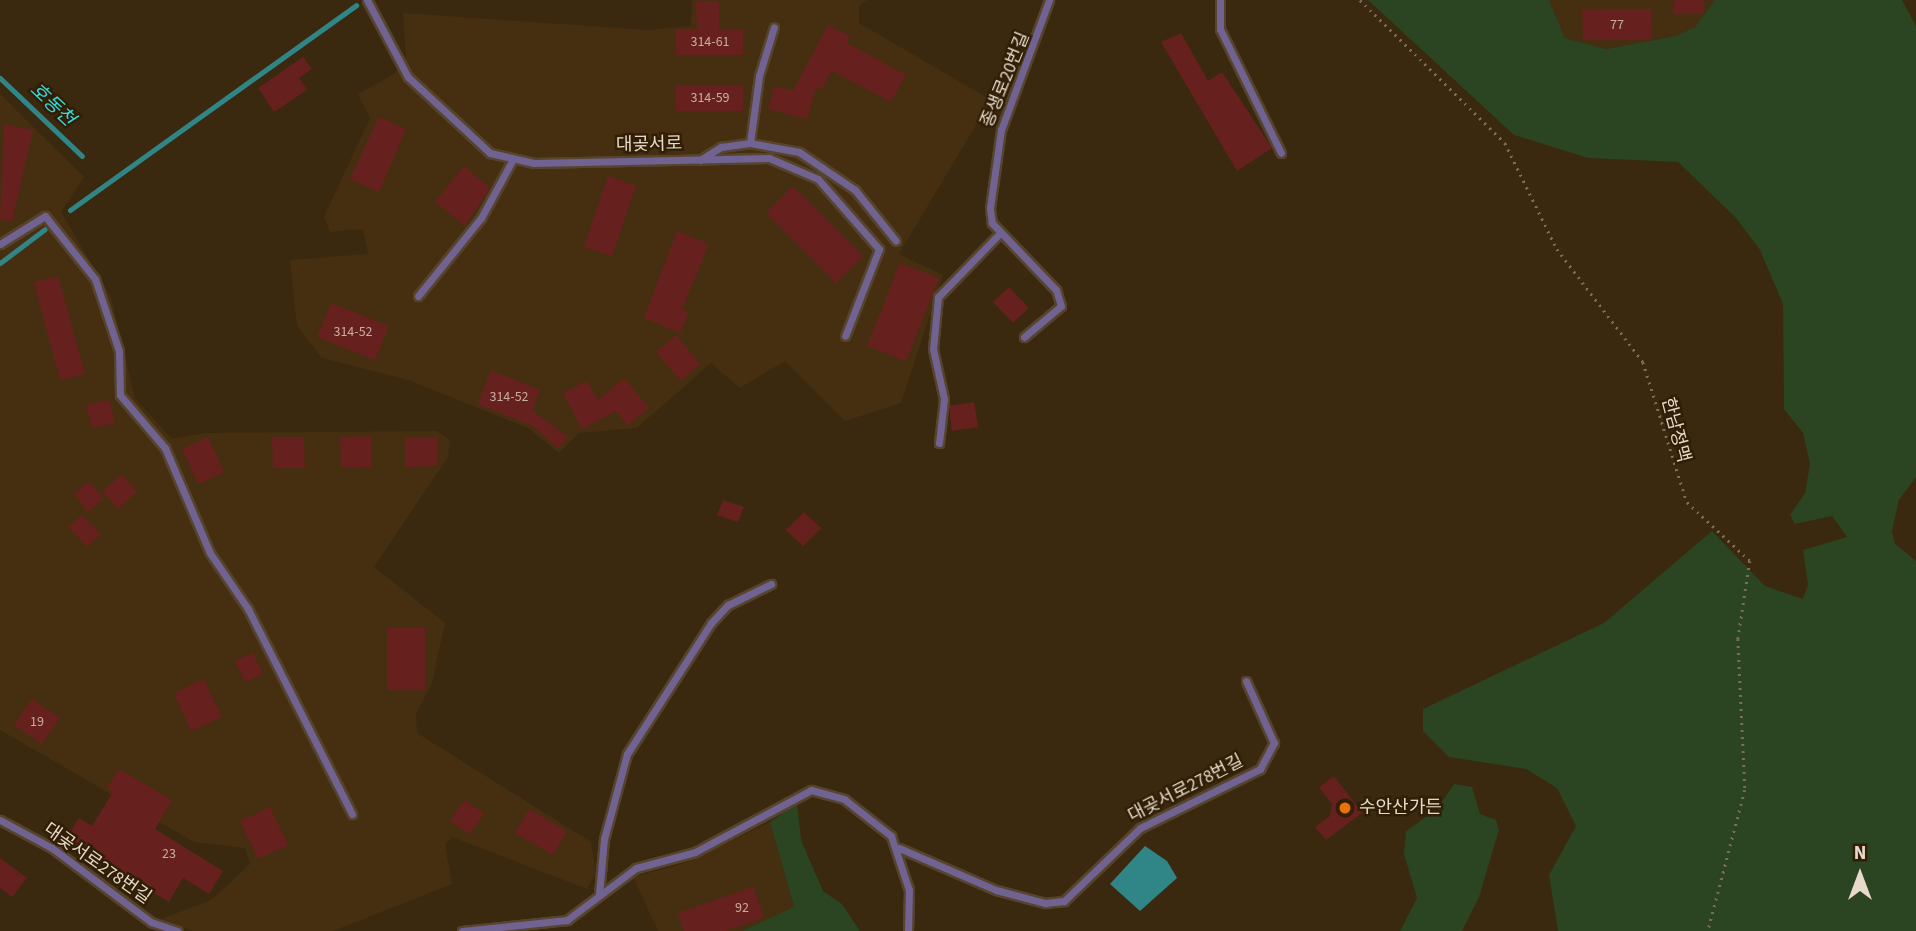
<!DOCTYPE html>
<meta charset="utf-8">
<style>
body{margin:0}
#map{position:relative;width:1916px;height:931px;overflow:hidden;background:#3a280f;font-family:"Source Sans 3","Noto Sans KR",sans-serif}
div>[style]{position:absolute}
.built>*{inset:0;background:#462f10}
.green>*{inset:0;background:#2b4421}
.water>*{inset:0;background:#308686}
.stream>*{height:5px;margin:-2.5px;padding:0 2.5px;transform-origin:2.5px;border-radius:2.5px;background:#308686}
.building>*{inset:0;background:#66211f}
.path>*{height:2.5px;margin-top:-1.25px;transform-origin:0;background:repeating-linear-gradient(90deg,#7c6c58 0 2px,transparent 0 7px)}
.roads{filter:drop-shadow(2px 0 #56442d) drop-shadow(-2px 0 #56442d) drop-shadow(0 2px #56442d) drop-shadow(0 -2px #56442d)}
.service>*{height:7px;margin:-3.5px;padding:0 3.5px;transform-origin:3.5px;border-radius:3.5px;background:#706391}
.dots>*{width:19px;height:19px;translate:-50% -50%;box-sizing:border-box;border:4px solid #301e05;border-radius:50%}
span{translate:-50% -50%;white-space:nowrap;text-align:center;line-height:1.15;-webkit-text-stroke:5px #301e05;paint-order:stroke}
.number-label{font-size:14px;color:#c7aca1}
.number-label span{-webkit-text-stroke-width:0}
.street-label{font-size:18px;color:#e7dacc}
.poi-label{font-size:18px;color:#e7dacc}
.left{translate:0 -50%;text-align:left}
.water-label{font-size:19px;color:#32ddde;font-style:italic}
.north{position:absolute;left:1825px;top:840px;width:70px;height:70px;-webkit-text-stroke:5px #301e05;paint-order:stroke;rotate:0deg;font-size:19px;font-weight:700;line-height:28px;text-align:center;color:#e7dacc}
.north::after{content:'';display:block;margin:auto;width:24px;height:32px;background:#e7dacc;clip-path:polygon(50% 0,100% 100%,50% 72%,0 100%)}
</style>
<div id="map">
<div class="built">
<i style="clip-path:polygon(692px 0,867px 0,859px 6px,859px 23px,991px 100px,899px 254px,943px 275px,901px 403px,845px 421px,785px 361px,740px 388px,711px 363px,637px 428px,579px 433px,559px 453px,528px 428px,408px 380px,322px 358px,297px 326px,290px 260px,368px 254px,363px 229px,330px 232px,324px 217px,370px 118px,358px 94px,394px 74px,406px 58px,403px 13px,648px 30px,691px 26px)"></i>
<i style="clip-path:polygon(1549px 0,1715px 0,1695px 27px,1675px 36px,1606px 49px,1565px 38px)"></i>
<i style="clip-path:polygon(0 94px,84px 177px,61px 212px,111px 297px,135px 398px,172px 439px,204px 433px,437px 431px,450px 440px,448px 457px,374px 567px,445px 623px,432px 683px,416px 714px,417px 733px,591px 842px,596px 873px,587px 889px,452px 837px,445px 845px,452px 884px,333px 931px,193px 931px,161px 919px,211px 900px,250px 864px,245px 848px,194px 842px,0 730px)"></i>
<i style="clip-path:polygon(770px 822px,794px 907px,742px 931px,658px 931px,633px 877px,685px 863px)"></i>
</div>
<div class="green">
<i style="clip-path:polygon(1368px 0,1549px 0,1565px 38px,1606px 49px,1675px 36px,1695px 27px,1715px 0,1902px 0,1916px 26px,1916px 477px,1899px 500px,1892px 531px,1895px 544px,1916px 561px,1916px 931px,1558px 931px,1549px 875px,1576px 826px,1557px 788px,1526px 769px,1449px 757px,1423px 731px,1423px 709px,1604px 623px,1712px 531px,1765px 586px,1803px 599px,1808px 585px,1803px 550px,1847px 537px,1832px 516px,1795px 524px,1790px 515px,1805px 493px,1810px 464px,1803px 433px,1784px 409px,1783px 304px,1760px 250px,1736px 218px,1678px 162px,1588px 158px,1514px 135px)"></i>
<i style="clip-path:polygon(1454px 784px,1472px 787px,1480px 814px,1496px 820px,1499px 830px,1479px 897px,1462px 931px,1400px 931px,1417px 898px,1404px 854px,1406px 831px,1437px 809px)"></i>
<i style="clip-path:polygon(797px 803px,801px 840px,823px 891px,842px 904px,860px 931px,742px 931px,794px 907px,770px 822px)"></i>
</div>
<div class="water">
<i style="clip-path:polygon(1145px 846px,1167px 861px,1177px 878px,1140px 911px,1110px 884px)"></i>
</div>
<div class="stream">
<i style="left:0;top:78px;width:113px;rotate:43.6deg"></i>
<i style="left:70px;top:210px;width:352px;rotate:-35.6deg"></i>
<i style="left:0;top:263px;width:56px;rotate:-37.1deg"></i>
</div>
<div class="building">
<i style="clip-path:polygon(1674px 0,1704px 0,1704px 14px,1674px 14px)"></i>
<i style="clip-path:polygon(719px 1px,719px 30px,743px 30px,743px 55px,676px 55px,676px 29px,697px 29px,696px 2px)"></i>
<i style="clip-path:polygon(1651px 9px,1652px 40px,1583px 40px,1582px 10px)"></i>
<i style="clip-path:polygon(828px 25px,850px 36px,847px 43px,906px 75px,891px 102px,832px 71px,821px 90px,816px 87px,807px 119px,768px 109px,774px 86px,793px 91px)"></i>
<i style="clip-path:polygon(1181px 33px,1208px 81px,1222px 72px,1272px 148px,1237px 171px,1161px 42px)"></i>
<i style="clip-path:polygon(303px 57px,312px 69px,299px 78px,307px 90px,274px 112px,258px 88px)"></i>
<i style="clip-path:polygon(676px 85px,743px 85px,743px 111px,676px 111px)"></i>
<i style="clip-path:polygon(379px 117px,406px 129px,379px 192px,350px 179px)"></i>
<i style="clip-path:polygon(4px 124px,33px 130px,12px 222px,0 219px)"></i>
<i style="clip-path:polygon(464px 166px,490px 188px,465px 226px,435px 202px)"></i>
<i style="clip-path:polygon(608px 176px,636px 186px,612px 256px,584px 247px)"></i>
<i style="clip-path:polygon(793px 186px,863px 256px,836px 283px,766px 213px)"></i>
<i style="clip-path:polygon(677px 231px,709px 244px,682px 309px,689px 312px,680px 333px,644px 318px)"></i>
<i style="clip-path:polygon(900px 263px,939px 278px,906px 361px,867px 346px)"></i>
<i style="clip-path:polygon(58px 276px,85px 374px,60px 380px,34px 282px)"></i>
<i style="clip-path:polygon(1009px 287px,1029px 308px,1013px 323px,993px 302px)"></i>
<i style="clip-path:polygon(331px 303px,389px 326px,375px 360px,317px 337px)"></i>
<i style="clip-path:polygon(676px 335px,700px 364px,681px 381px,656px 352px)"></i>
<i style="clip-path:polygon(491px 370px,540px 390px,532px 410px,568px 437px,558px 448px,533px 426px,478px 404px)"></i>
<i style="clip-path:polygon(624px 378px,649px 408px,628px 425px,616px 411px,582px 429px,563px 393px,587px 381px,598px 400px)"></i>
<i style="clip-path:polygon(109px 400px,115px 423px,92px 428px,86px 405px)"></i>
<i style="clip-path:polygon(974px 402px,978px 427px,952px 431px,949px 406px)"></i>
<i style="clip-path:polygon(371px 436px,371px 467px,341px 468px,340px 437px)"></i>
<i style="clip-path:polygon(208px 437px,224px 472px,198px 484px,182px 449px)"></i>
<i style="clip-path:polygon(272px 437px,304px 437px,305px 468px,273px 468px)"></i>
<i style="clip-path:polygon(405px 437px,437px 437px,437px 466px,405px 467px)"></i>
<i style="clip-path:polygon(122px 474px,137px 492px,118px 509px,103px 491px)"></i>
<i style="clip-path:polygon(89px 481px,104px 499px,88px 512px,74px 494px)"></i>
<i style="clip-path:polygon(723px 500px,744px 507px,738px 522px,717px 515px)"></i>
<i style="clip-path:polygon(804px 512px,821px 528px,803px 546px,786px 530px)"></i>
<i style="clip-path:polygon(82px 515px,101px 534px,87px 547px,68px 527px)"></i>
<i style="clip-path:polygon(387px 628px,425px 628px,425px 690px,387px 690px)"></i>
<i style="clip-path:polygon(253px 653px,263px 674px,245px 682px,235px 661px)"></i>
<i style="clip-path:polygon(204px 679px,222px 717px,191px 731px,174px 693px)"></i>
<i style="clip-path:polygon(32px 699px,60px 718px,42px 744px,14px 725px)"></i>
<i style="clip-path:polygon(119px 769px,172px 800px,155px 829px,223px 871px,209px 894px,183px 878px,169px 902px,66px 839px,79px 818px,92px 826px,113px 792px,107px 788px)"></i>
<i style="clip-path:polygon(1334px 776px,1362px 813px,1326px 840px,1315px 827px,1330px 816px,1332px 804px,1319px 787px)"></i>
<i style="clip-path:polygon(464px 800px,484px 813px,470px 834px,450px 821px)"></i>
<i style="clip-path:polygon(270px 807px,288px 845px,258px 859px,240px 821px)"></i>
<i style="clip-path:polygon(529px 809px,567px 831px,553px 855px,515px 833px)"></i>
<i style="clip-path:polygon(0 858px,27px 878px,12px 897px,0 888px)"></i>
<i style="clip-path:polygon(753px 887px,764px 917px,726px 931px,684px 931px,678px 913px)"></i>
</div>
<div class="path">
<i style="left:1360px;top:0;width:204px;rotate:44.6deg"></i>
<i style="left:1505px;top:143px;width:118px;rotate:63.9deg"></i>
<i style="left:1557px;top:249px;width:142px;rotate:52.7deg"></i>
<i style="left:1643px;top:362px;width:147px;rotate:72.6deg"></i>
<i style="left:1687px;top:502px;width:86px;rotate:43.1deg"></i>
<i style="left:1750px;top:561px;width:79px;rotate:98.7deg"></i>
<i style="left:1738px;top:639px;width:151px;rotate:87.3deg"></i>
<i style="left:1745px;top:790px;width:146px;rotate:104.7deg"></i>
</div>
<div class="roads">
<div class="service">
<i style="left:367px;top:0;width:87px;rotate:62deg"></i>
<i style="left:408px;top:77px;width:112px;rotate:42.8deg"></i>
<i style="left:490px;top:153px;width:45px;rotate:12.8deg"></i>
<i style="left:534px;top:163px;width:235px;rotate:-1.2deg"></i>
<i style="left:769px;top:158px;width:53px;rotate:23.2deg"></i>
<i style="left:818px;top:179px;width:93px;rotate:48.9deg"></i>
<i style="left:879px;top:249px;width:93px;rotate:111.3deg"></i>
<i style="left:1220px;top:0;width:29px;rotate:90deg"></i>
<i style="left:1220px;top:29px;width:138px;rotate:63.8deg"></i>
<i style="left:750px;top:143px;width:68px;rotate:-82.3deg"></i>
<i style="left:759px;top:76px;width:51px;rotate:-73deg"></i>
<i style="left:700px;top:160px;width:25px;rotate:-32deg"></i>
<i style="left:721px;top:147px;width:29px;rotate:-8deg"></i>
<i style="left:750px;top:143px;width:50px;rotate:10.4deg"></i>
<i style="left:799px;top:152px;width:68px;rotate:34.2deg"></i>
<i style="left:855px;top:190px;width:65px;rotate:51.2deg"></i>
<i style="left:0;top:244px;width:53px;rotate:-31.9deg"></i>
<i style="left:45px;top:216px;width:80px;rotate:51.6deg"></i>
<i style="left:95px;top:279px;width:76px;rotate:71.6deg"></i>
<i style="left:119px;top:351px;width:44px;rotate:88.7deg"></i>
<i style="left:120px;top:395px;width:70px;rotate:49.7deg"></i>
<i style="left:165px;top:448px;width:114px;rotate:66.8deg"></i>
<i style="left:210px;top:553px;width:68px;rotate:55.8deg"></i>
<i style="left:248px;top:609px;width:230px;rotate:63.1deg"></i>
<i style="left:418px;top:296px;width:100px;rotate:-51.1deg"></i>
<i style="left:481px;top:218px;width:65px;rotate:-61.5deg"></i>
<i style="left:1024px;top:337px;width:48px;rotate:-40deg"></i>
<i style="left:1061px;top:306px;width:17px;rotate:-107deg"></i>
<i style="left:1056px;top:290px;width:93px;rotate:-133.7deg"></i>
<i style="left:992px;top:223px;width:15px;rotate:-98deg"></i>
<i style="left:990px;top:208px;width:79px;rotate:-82deg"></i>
<i style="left:1001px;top:130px;width:139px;rotate:-69.7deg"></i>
<i style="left:939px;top:443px;width:44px;rotate:-83.5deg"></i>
<i style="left:944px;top:399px;width:51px;rotate:-102.4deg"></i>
<i style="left:933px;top:349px;width:52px;rotate:-84.5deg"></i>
<i style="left:938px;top:297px;width:89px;rotate:-45.9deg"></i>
<i style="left:0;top:820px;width:59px;rotate:28.3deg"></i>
<i style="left:52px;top:848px;width:124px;rotate:36.8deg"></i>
<i style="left:151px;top:922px;width:28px;rotate:19deg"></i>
<i style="left:899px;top:848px;width:106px;rotate:23.4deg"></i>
<i style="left:996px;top:890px;width:51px;rotate:14.9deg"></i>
<i style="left:1045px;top:903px;width:19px;rotate:-6deg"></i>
<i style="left:1064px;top:901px;width:105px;rotate:-43.8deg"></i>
<i style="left:1140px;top:828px;width:134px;rotate:-26.2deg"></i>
<i style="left:1260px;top:769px;width:30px;rotate:-62deg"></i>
<i style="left:1274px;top:743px;width:68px;rotate:-114.3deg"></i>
<i style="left:599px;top:894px;width:55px;rotate:-84.8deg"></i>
<i style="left:604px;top:839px;width:88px;rotate:-74.9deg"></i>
<i style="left:627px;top:754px;width:156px;rotate:-57.3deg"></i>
<i style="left:711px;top:623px;width:25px;rotate:-47deg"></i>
<i style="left:728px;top:605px;width:48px;rotate:-26deg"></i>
<i style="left:462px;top:931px;width:106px;rotate:-6deg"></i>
<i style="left:567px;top:920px;width:86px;rotate:-37deg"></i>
<i style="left:636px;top:868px;width:61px;rotate:-15.2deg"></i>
<i style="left:695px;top:852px;width:132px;rotate:-28.1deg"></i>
<i style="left:811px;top:790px;width:34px;rotate:15deg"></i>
<i style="left:844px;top:799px;width:60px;rotate:38.2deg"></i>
<i style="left:891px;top:836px;width:57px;rotate:71.6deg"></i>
<i style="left:909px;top:890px;width:41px;rotate:91.4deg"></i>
</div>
</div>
<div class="dots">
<i style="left:1345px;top:808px;background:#e8710a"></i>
</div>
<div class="number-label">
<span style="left:1617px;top:25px">77</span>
<span style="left:710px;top:42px">314-61</span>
<span style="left:710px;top:98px">314-59</span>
<span style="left:353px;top:332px">314-52</span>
<span style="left:509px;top:397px">314-52</span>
<span style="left:37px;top:722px">19</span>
<span style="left:169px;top:854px">23</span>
<span style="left:742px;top:908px">92</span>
</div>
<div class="street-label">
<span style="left:1006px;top:80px;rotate:-68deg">종생로20번길</span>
<span style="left:649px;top:145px;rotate:-1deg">대곶서로</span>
<span style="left:1675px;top:430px;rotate:75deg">한남정맥</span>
<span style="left:1186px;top:789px;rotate:-27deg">대곶서로278번길</span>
<span style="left:97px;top:864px;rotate:35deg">대곶서로278번길</span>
</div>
<div class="poi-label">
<span class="left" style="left:1359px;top:808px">수안산가든</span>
</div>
<div class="water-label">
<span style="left:52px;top:105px;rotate:43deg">호동천</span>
</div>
<div class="north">N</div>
</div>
